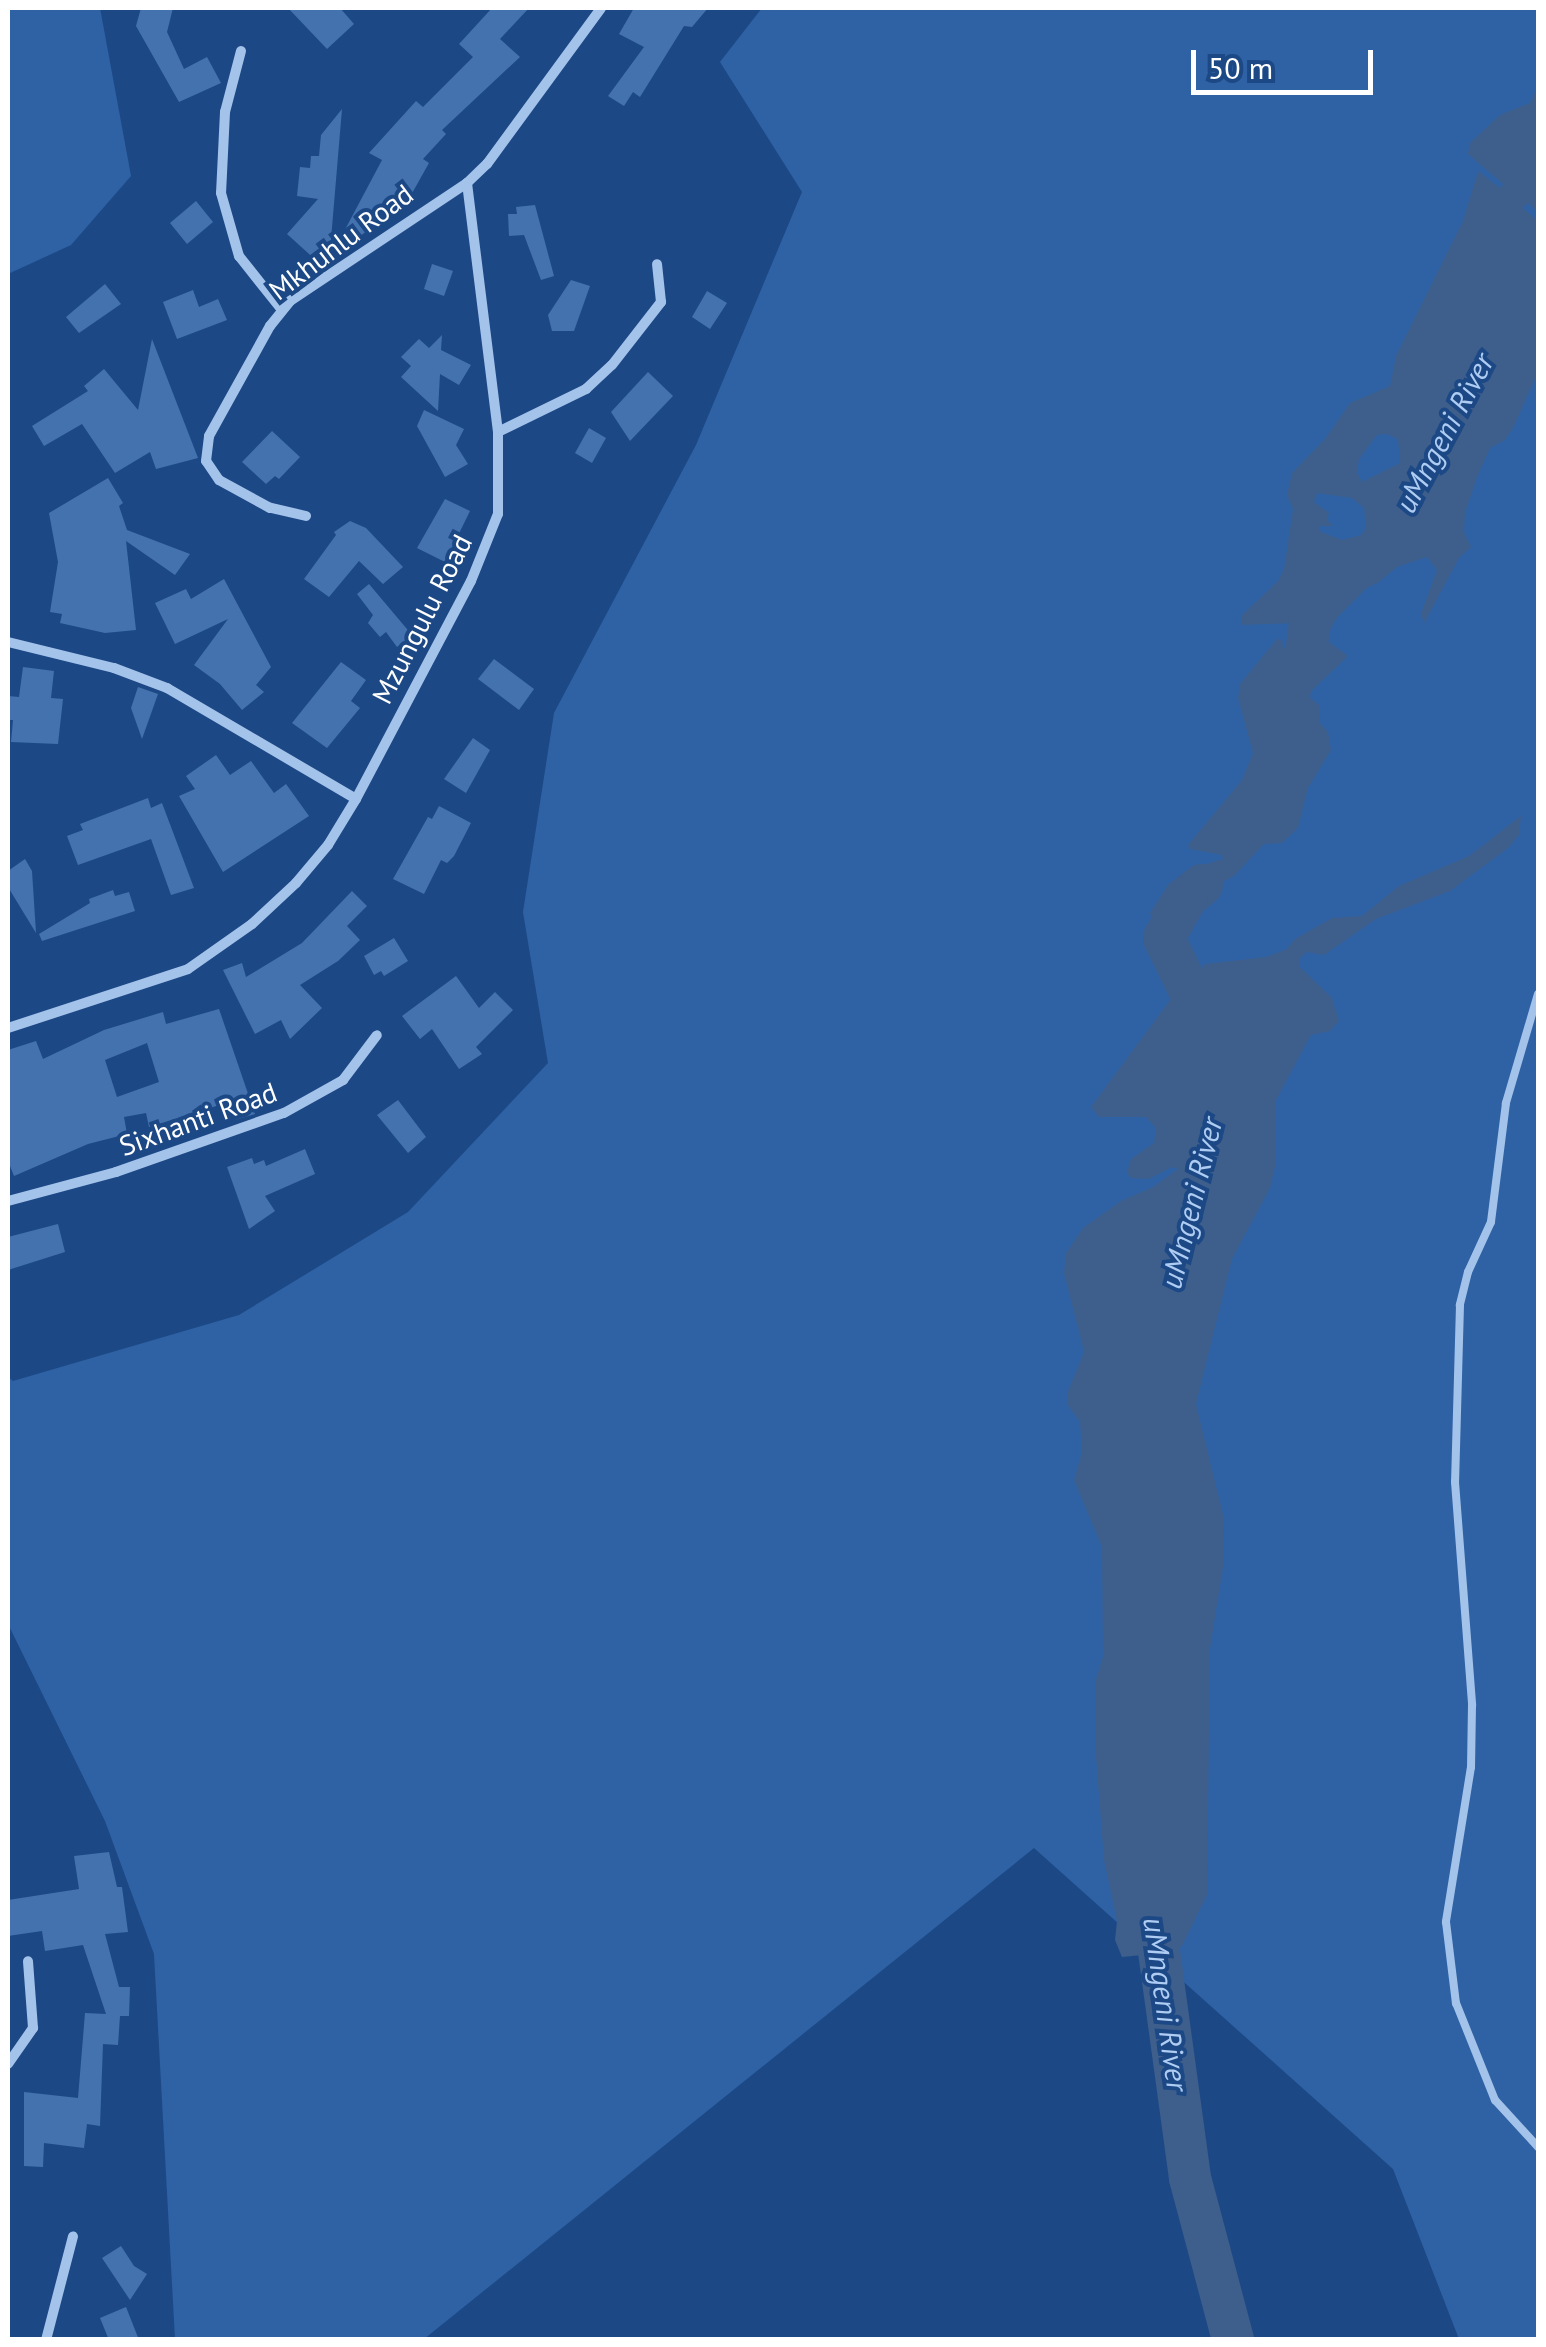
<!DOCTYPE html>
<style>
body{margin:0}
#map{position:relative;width:1546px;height:2347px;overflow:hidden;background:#1c4986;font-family:"PT Sans",sans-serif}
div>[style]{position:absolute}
.green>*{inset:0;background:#2f62a4}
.water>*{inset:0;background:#3e5f8c}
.river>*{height:42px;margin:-21px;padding:0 21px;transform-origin:21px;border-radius:21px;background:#3e5f8c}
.building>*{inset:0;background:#4472af}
.service>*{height:8px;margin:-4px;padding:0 4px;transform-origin:4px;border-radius:4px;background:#a4c3eb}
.minor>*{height:10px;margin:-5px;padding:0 5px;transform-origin:5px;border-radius:5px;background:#a4c3eb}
span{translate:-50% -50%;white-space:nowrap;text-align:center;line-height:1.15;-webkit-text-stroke:8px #1c4986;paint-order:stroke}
.street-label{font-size:28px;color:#fff}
.water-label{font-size:30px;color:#afcdf3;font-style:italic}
.frame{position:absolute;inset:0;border:10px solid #fff;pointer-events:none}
.scale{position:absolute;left:1191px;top:50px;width:182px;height:45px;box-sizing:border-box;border:5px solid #fff;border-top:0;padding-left:12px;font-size:30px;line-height:35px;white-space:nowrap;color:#fff;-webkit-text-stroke:8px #1c4986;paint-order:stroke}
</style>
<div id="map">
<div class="green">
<i style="clip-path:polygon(8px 8px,100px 8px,131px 176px,71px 245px,8px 274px)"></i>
<i style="clip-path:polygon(762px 8px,1538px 8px,1538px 2339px,1459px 2339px,1393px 2169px,1034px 1848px,424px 2339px,175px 2339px,154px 1954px,105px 1821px,8px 1624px,8px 1377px,13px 1381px,239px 1315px,408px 1212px,548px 1063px,523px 912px,554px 713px,696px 445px,802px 192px,720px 62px)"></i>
</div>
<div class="water">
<i style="clip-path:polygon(evenodd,1538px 86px,1538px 212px,1528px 203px,1523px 208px,1538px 221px,1538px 372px,1513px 428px,1505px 440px,1490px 448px,1477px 477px,1465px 513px,1464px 532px,1471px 547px,1459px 558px,1424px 623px,1421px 614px,1437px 570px,1427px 557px,1397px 567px,1379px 582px,1341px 601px,1319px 622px,1241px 625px,1241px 616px,1278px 581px,1284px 569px,1293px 509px,1287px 495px,1292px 473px,1325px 439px,1350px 403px,1390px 386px,1396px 356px,1463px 221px,1478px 171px,1500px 188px,1503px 184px,1468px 154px,1470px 143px,1500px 115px,1530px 103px,1538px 86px,1387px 434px,1398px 439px,1400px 463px,1362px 482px,1357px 472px,1359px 459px,1377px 435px,1387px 434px,1538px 86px,1317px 493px,1352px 498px,1364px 508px,1366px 528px,1361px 535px,1342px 540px,1319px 531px,1320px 526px,1334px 526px,1327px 520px,1329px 513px,1314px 502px,1317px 493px)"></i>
<i style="clip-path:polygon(1318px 634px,1348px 656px,1307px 695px,1320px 706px,1320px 723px,1328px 732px,1331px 750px,1308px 788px,1298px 828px,1282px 843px,1264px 844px,1234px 876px,1192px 898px,1175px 925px,1157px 928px,1150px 913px,1168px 885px,1187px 870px,1223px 859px,1222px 855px,1190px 849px,1188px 845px,1242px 780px,1253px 753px,1238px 698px,1240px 684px,1277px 639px,1282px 640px,1284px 656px)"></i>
<i style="clip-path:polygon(1521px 816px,1519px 835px,1508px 848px,1450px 891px,1376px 919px,1324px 955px,1307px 952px,1299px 959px,1300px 967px,1332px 998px,1339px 1021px,1330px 1031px,1311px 1035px,1275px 1102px,1276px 1163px,1270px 1188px,1232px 1259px,1196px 1404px,1224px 1519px,1223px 1567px,1210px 1648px,1207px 1895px,1182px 1946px,1173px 1952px,1122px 1957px,1115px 1940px,1117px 1921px,1104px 1860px,1096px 1756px,1095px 1682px,1103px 1657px,1102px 1547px,1074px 1480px,1082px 1452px,1080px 1422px,1067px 1404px,1067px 1394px,1084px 1352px,1064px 1273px,1066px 1253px,1083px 1228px,1121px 1201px,1153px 1187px,1178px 1169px,1172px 1167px,1149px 1179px,1131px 1178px,1127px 1173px,1131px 1159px,1154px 1143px,1156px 1128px,1146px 1117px,1099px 1117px,1091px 1107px,1173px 996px,1196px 979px,1205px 964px,1266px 957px,1287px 949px,1295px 939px,1332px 918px,1362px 916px,1399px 886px,1469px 856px)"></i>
</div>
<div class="river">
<i style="left:1288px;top:693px;width:45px;rotate:-66.3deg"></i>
<i style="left:1306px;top:652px;width:30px;rotate:-82deg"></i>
<i style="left:1310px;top:622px;width:21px;rotate:-59deg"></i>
<i style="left:1321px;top:604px;width:38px;rotate:-45deg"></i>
<i style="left:1202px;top:885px;width:19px;rotate:141deg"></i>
<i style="left:1187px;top:897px;width:47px;rotate:119.3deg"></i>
<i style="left:1164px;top:938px;width:112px;rotate:64.1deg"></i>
<i style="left:1151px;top:1893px;width:288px;rotate:82.2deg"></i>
<i style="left:1190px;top:2178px;width:168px;rotate:75.1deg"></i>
</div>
<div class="building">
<i style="clip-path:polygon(141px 8px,173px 8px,167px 32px,184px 69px,207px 57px,221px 83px,179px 102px,136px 26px)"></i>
<i style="clip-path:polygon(288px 8px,340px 8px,354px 24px,327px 49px)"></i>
<i style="clip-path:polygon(492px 8px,529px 8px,500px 39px,520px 57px,442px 130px,446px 134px,423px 159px,429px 163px,406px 204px,331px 256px,382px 160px,369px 153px,416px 101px,423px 107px,473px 57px,459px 44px)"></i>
<i style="clip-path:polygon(634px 8px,708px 8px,692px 27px,684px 26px,640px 97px,633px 92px,624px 106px,608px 96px,644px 47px,619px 34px)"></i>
<i style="clip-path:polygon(342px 109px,330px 251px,319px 263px,287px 234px,318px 199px,297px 196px,300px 167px,310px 168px,311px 156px,319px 156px,321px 135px)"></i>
<i style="clip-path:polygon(196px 201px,213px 222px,187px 244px,170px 223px)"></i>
<i style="clip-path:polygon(535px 205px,554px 276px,541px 280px,524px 235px,509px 236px,508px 214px,517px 214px,516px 207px)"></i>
<i style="clip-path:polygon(432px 264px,453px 271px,444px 296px,424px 289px)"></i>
<i style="clip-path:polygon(571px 280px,590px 286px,574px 331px,552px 331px,548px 315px)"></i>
<i style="clip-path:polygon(105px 284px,121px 304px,79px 333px,66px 317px)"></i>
<i style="clip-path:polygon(193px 290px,199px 307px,218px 299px,227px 320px,177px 339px,163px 302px)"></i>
<i style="clip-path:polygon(707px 291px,727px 303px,710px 329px,692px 317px)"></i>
<i style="clip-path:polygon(442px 335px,441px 350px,471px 365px,459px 385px,440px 374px,438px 411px,401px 377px,411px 366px,401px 357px,419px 339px,429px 348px)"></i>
<i style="clip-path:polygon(152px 339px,198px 458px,156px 469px,150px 452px,115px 473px,82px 424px,44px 446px,32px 426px,88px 391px,84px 386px,104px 369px,138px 410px)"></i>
<i style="clip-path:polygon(648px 372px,673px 396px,630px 441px,611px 412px)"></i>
<i style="clip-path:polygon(424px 410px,464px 429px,456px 445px,468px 464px,445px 477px,417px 426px)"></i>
<i style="clip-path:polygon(589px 428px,606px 438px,592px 463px,575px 453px)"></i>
<i style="clip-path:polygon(272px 431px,300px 457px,279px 479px,275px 476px,266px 484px,242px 462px)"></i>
<i style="clip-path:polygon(108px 478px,123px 503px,119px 506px,127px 530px,190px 554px,175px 575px,126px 541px,136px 630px,105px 633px,60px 623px,62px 614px,50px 612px,58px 562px,49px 513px)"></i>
<i style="clip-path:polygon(445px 499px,470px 511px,445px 562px,417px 548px)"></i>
<i style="clip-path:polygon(350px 521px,366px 528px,403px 567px,383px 584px,359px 561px,329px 597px,304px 579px,336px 535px,334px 532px)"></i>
<i style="clip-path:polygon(224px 579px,271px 667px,256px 685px,264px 692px,242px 710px,220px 684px,194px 665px,228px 619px,175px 644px,155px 603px,186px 589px,191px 599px)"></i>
<i style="clip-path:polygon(369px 584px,412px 635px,397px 647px,386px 632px,380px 637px,368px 623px,373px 615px,357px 594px)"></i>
<i style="clip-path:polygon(494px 659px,534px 689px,519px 710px,478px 679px)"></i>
<i style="clip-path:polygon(341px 662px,366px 680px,351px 701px,360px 708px,327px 748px,292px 723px)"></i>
<i style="clip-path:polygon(23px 667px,54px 671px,51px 698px,63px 699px,58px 744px,11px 742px,13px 720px,8px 720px,8px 696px,19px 697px)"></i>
<i style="clip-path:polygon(138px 687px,158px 694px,142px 739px,131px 708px)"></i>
<i style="clip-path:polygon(473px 738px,490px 750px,466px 793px,444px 779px)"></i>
<i style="clip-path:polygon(216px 755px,230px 775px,251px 761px,274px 793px,286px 784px,309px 816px,223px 872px,179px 796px,195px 789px,186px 776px)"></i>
<i style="clip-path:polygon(148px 798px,151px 808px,162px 803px,194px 888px,171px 895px,151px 839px,78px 865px,67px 836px,83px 830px,80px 824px)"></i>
<i style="clip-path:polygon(439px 806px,471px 823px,454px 856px,447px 863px,441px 860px,424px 894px,393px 879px,428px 817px,432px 819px)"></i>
<i style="clip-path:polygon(25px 859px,32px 871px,36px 933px,8px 887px,8px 871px)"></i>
<i style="clip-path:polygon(113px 890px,115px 896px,129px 892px,135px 911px,42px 941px,39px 934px,90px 903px,89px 899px)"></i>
<i style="clip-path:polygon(352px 891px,367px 906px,347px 926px,360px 940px,338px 961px,300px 985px,322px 1008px,290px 1039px,281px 1020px,255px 1034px,223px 970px,242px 963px,246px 977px,302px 943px)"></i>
<i style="clip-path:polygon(394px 938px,408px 961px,384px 976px,381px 971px,374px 975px,364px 956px)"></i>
<i style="clip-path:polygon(456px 976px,479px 1008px,495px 992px,513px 1010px,476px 1047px,482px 1054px,459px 1069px,432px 1029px,420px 1039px,402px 1016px)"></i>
<i style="clip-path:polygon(evenodd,219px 1009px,255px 1114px,235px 1120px,229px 1102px,149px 1127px,146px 1113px,124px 1117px,127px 1134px,88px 1144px,14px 1176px,8px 1161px,8px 1050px,36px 1041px,43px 1059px,104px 1030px,163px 1012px,166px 1024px,219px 1009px,147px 1043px,159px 1082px,117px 1097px,105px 1060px,147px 1043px)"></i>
<i style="clip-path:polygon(398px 1100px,426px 1137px,408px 1153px,377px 1115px)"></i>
<i style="clip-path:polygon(305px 1149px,315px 1174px,265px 1196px,275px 1211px,249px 1229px,227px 1167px,252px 1158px,254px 1164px,264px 1160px,266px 1166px)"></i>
<i style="clip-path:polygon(58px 1224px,65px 1252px,8px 1270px,8px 1237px)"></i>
<i style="clip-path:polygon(109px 1852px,117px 1887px,122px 1887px,128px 1932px,105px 1934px,119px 1987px,130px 1987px,129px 2016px,120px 2016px,118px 2045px,103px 2044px,100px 2126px,87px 2124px,84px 2148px,44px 2143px,43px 2167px,24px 2166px,24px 2092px,78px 2098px,85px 2013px,106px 2014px,83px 1945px,45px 1951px,42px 1931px,8px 1936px,8px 1900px,79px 1889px,74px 1856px)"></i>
<i style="clip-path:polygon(121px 2246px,134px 2266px,147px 2274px,130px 2300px,102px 2258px)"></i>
<i style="clip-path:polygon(126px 2307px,139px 2340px,109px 2340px,100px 2318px)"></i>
</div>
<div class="service">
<i style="left:1538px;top:994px;width:114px;rotate:106.4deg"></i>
<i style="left:1506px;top:1103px;width:120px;rotate:97.2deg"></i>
<i style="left:1491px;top:1222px;width:55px;rotate:114.7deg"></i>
<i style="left:1468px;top:1272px;width:34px;rotate:104deg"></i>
<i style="left:1460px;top:1305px;width:177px;rotate:91.6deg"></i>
<i style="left:1455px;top:1482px;width:224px;rotate:85.6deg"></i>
<i style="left:1472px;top:1705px;width:62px;rotate:90.9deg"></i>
<i style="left:1471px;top:1767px;width:157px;rotate:99.2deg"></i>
<i style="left:1446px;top:1922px;width:82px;rotate:83deg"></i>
<i style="left:1456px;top:2003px;width:105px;rotate:68.1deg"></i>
<i style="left:1495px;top:2100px;width:64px;rotate:47.5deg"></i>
</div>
<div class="minor">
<i style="left:241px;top:51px;width:63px;rotate:104.7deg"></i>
<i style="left:225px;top:112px;width:81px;rotate:92.8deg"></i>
<i style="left:221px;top:193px;width:66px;rotate:74.1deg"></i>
<i style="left:239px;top:256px;width:69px;rotate:51.5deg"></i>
<i style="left:498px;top:432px;width:98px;rotate:-26deg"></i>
<i style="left:586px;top:389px;width:35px;rotate:-43deg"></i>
<i style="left:612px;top:365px;width:80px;rotate:-52.1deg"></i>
<i style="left:661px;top:302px;width:38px;rotate:-96deg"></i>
<i style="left:306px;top:516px;width:37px;rotate:-167deg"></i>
<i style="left:270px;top:508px;width:58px;rotate:-151.2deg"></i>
<i style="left:219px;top:480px;width:23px;rotate:-124deg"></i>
<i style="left:206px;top:461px;width:25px;rotate:-83deg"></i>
<i style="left:209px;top:436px;width:126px;rotate:-61deg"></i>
<i style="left:270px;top:326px;width:32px;rotate:-51deg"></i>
<i style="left:290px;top:301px;width:213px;rotate:-33.7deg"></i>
<i style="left:8px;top:642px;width:109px;rotate:13.8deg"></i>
<i style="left:114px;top:668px;width:57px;rotate:20.7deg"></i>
<i style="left:167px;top:688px;width:219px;rotate:30.4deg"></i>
<i style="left:8px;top:1028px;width:189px;rotate:-18.1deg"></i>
<i style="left:188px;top:969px;width:78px;rotate:-35.1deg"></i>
<i style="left:252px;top:924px;width:60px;rotate:-43deg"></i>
<i style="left:296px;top:883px;width:50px;rotate:-49.9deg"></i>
<i style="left:328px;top:845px;width:54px;rotate:-58.7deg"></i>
<i style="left:356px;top:799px;width:246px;rotate:-62.2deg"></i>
<i style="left:471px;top:581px;width:72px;rotate:-68.1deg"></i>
<i style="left:498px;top:514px;width:82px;rotate:-90deg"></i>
<i style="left:498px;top:432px;width:251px;rotate:-97.1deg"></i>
<i style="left:467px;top:183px;width:28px;rotate:-44deg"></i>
<i style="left:487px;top:164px;width:193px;rotate:-53.8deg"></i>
<i style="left:8px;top:1201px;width:112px;rotate:-15deg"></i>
<i style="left:116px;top:1172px;width:178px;rotate:-19.4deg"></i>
<i style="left:284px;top:1113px;width:68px;rotate:-29.2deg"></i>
<i style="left:343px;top:1080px;width:56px;rotate:-52.9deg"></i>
<i style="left:8px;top:2064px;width:44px;rotate:-55.2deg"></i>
<i style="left:33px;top:2028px;width:67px;rotate:-94.3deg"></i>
<i style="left:46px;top:2340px;width:107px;rotate:-75.4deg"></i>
</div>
<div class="street-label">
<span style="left:341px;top:242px;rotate:-37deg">Mkhuhlu Road</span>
<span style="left:422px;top:619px;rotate:-63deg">Mzungulu Road</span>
<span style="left:198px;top:1119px;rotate:-20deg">Sixhanti Road</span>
</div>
<div class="water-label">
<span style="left:1444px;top:433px;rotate:-62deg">uMngeni River</span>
<span style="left:1191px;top:1203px;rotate:-76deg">uMngeni River</span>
<span style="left:1166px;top:2004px;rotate:82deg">uMngeni River</span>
</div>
<div class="frame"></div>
<div class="scale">50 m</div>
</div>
